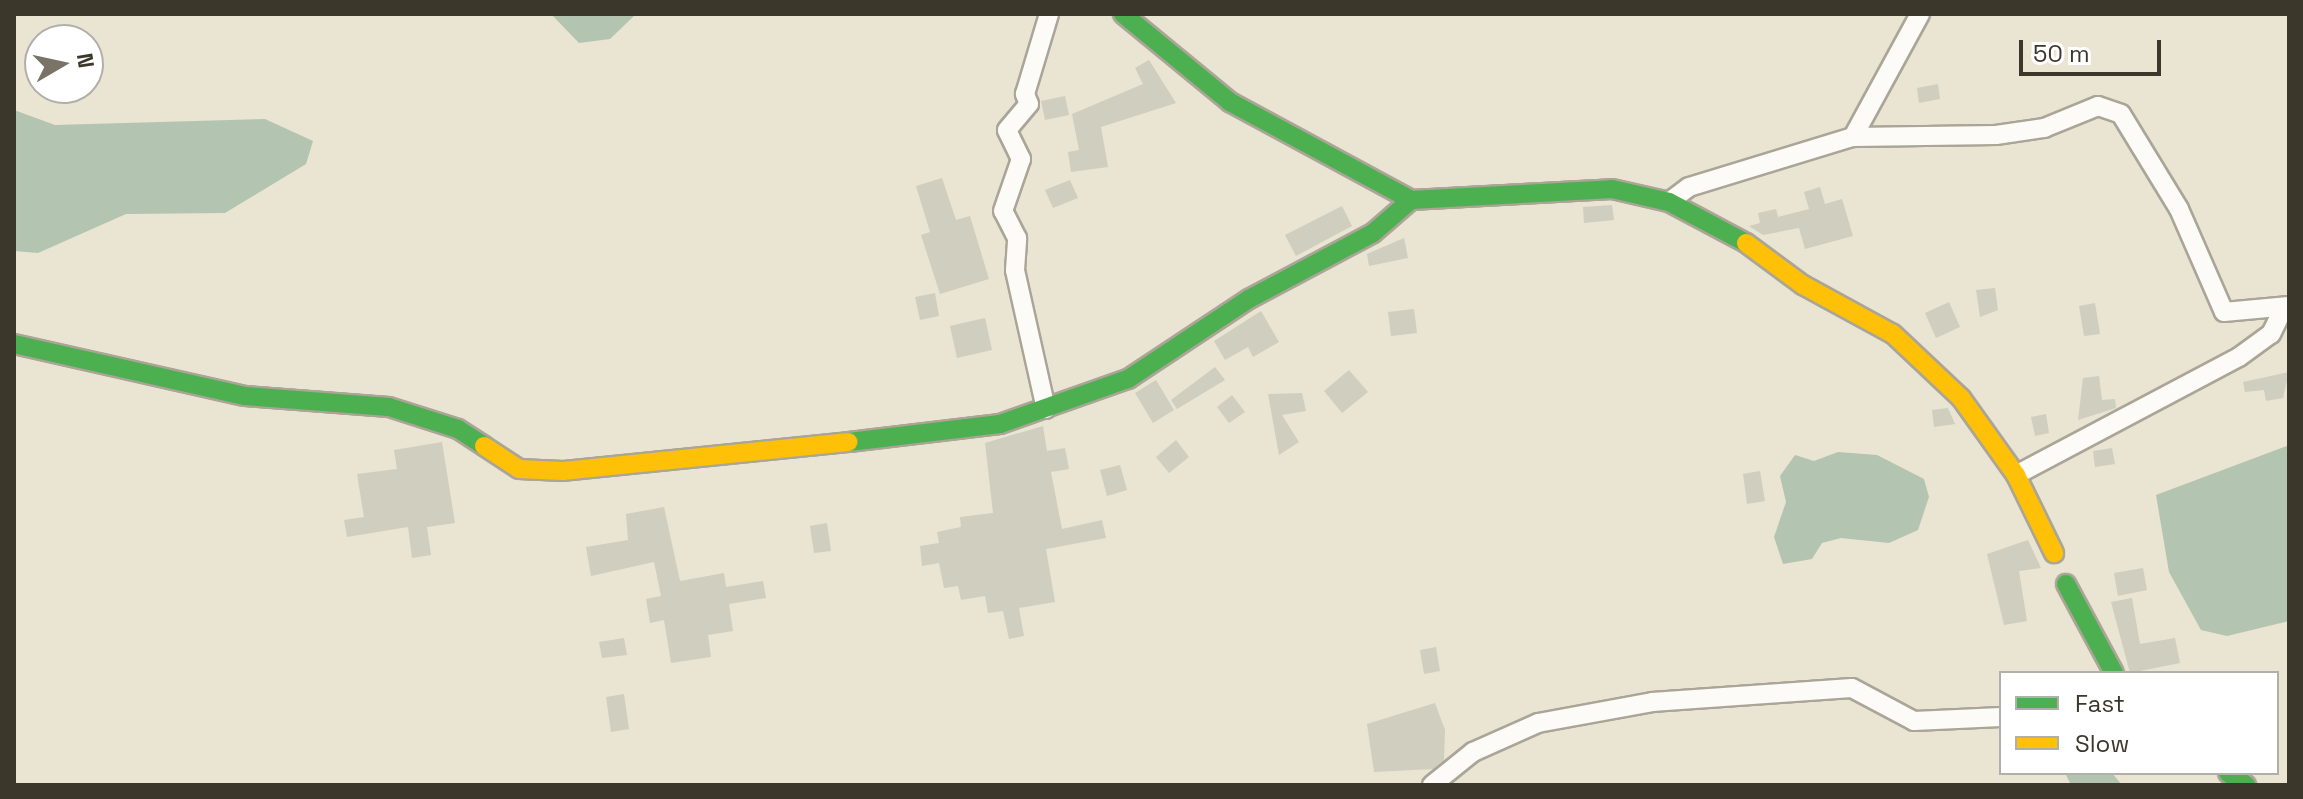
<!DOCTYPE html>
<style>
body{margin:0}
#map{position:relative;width:2303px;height:799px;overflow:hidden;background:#eae4d2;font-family:"Space Grotesk",sans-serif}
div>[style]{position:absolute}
.water>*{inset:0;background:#b3c4b0}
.building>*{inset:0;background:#cfcebf}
.roads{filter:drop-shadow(2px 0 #aaa597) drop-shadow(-2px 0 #aaa597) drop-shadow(0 2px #aaa597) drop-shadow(0 -2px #aaa597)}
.street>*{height:18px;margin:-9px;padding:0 9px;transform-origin:9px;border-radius:9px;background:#fcfbf8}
.fast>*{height:18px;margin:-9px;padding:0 9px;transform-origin:9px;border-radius:9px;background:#4caf50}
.slow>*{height:18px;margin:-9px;padding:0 9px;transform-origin:9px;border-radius:9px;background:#ffc107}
span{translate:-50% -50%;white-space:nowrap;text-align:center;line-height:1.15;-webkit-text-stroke:6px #fff;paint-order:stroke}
.frame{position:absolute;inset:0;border:16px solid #3c372b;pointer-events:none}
.legend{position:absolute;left:1999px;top:671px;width:280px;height:104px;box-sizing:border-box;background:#fff;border:2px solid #b1afaa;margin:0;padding:10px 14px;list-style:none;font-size:24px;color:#3c372b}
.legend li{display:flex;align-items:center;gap:16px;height:40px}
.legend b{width:40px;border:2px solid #b1afaa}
.north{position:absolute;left:24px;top:24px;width:80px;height:80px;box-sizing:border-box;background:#fff;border:2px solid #b1afaa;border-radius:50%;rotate:81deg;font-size:22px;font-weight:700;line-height:32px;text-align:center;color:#3c372b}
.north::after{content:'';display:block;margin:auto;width:28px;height:36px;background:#797465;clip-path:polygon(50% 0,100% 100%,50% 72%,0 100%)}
.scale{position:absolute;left:2019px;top:40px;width:142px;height:36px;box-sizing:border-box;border:4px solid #3c372b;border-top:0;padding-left:10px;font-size:24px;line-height:28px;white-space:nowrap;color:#3c372b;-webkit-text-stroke:6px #fff;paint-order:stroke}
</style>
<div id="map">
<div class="water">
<i style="clip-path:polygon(551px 14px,636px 14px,610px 39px,579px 43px)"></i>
<i style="clip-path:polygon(14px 110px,55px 125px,265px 119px,313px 141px,306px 164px,225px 213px,126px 214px,38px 253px,14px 251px)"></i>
<i style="clip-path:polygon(2289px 445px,2289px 621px,2227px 636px,2201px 630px,2169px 572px,2156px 495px)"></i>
<i style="clip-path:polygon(1838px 452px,1877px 455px,1924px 479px,1929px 497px,1918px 530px,1889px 543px,1841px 538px,1822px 543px,1812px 559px,1783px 564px,1774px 537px,1786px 502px,1780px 476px,1795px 455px,1814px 461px)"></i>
<i style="clip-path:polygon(2065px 773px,2112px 773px,2122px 785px,2071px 785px)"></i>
</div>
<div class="building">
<i style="clip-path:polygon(1149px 60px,1176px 103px,1101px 127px,1108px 167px,1071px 172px,1068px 152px,1079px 150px,1072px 114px,1143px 84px,1135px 68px)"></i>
<i style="clip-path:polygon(1938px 84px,1940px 99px,1919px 103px,1917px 88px)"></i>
<i style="clip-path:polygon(1065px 96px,1069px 115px,1045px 120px,1041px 101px)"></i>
<i style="clip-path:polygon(942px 178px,956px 220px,970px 216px,989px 279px,940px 294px,921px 235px,930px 232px,916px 186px)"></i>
<i style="clip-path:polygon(1070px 180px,1078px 198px,1053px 208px,1045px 190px)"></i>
<i style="clip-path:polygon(1820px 187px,1825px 204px,1842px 199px,1853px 236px,1805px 249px,1799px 228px,1763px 235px,1749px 226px,1760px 223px,1758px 213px,1776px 209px,1778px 217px,1809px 209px,1804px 192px)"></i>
<i style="clip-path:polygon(1612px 205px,1614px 220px,1584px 223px,1583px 207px)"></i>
<i style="clip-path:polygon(1342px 206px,1352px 226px,1296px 256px,1285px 235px)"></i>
<i style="clip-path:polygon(1404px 238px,1408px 258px,1369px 266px,1367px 254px)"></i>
<i style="clip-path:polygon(1995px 288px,1998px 310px,1980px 317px,1976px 290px)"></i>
<i style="clip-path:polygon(935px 293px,939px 316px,920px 320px,915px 297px)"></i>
<i style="clip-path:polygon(1949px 302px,1960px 327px,1936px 338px,1925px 313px)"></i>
<i style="clip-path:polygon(2095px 303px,2100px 334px,2084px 336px,2079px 306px)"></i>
<i style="clip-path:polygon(1414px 309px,1417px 333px,1391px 336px,1388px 312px)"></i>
<i style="clip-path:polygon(1261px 311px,1279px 342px,1253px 357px,1248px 347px,1225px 360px,1214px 341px)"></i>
<i style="clip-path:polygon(985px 318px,992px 350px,957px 358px,950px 326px)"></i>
<i style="clip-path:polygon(1215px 367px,1225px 380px,1177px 409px,1171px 400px)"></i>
<i style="clip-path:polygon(1349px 370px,1368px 392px,1342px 413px,1324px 391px)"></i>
<i style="clip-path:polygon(2289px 372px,2283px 398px,2266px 401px,2264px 390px,2245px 392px,2243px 382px)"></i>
<i style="clip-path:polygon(2099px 376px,2102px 400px,2115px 399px,2116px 408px,2078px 420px,2083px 378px)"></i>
<i style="clip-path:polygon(1156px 380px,1174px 410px,1153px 423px,1135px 393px)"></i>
<i style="clip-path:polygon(1302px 393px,1306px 411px,1282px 415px,1299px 442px,1279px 455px,1268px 394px)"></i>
<i style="clip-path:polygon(1232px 395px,1245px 412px,1229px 423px,1217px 407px)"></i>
<i style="clip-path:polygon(1948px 408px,1955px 424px,1934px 427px,1932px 410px)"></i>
<i style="clip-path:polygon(2046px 414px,2049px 433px,2035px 436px,2031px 417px)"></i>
<i style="clip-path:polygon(1043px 426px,1047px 451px,1065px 448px,1069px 469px,1051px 472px,1062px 529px,1102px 520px,1106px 538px,1046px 549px,1055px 602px,1019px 608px,1024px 636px,1009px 639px,1003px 611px,988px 613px,985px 596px,961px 600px,958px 586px,944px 588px,939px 563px,922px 566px,920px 546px,939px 543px,937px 532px,961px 527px,960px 517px,993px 513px,985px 443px)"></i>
<i style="clip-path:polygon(1176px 440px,1189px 457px,1169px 473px,1156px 457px)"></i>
<i style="clip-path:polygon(442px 442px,455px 523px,427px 527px,431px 555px,412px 558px,408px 527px,347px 537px,344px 520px,364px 517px,357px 474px,397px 469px,394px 450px)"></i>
<i style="clip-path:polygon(2112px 448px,2115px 464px,2095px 467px,2093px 451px)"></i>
<i style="clip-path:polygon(1120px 465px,1127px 490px,1107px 496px,1100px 470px)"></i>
<i style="clip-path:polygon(1760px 471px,1765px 501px,1747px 504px,1743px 474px)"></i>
<i style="clip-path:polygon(664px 507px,680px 581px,724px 573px,726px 587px,763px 581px,766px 598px,729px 604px,733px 631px,708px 635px,711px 657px,671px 663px,664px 620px,650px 623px,646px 599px,661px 596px,654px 562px,591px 576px,586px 547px,628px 540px,626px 514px)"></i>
<i style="clip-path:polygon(827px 523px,831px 551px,814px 553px,810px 526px)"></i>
<i style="clip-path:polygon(2028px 540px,2041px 568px,2019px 571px,2027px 621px,2004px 625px,1987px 554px)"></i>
<i style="clip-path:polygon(2143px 568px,2147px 590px,2118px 596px,2114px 573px)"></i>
<i style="clip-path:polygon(2132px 598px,2140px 644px,2175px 638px,2180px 663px,2130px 673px,2111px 602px)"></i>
<i style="clip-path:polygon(624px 638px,627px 655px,602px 658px,599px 642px)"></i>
<i style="clip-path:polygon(1436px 647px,1440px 671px,1424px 674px,1420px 650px)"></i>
<i style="clip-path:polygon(624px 694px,629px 729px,611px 732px,606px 697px)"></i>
<i style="clip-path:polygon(1435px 703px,1445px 730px,1444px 760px,1433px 769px,1374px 772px,1367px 724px)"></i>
</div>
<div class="roads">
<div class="street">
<i style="left:1853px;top:137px;width:140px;rotate:-61.4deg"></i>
<i style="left:1669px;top:202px;width:25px;rotate:-37deg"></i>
<i style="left:1689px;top:187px;width:171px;rotate:-17deg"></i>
<i style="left:1853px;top:137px;width:143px;rotate:-0.8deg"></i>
<i style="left:1996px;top:135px;width:49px;rotate:-8.3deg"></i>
<i style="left:2044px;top:128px;width:58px;rotate:-22.2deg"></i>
<i style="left:2098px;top:106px;width:24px;rotate:19deg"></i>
<i style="left:2121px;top:114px;width:111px;rotate:58.6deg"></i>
<i style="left:2179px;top:209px;width:112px;rotate:66.4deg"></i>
<i style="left:2224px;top:312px;width:65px;rotate:-5.3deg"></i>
<i style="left:1046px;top:409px;width:142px;rotate:-102.6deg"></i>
<i style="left:1015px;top:270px;width:32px;rotate:-86deg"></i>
<i style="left:1017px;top:238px;width:30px;rotate:-117deg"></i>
<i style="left:1003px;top:211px;width:55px;rotate:-70.9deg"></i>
<i style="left:1021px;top:159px;width:32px;rotate:-116deg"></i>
<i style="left:1007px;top:130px;width:34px;rotate:-50deg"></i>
<i style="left:1029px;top:104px;width:11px;rotate:-112deg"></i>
<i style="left:1025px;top:94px;width:84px;rotate:-73.3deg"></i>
<i style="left:2016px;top:475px;width:252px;rotate:-27.9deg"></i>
<i style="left:2239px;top:357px;width:39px;rotate:-36deg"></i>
<i style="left:2271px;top:334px;width:30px;rotate:-64deg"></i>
<i style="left:1432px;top:785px;width:53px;rotate:-38.8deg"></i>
<i style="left:1473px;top:752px;width:71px;rotate:-24deg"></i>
<i style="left:1538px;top:723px;width:116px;rotate:-10.4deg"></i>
<i style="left:1652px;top:702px;width:200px;rotate:-4deg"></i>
<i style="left:1852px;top:688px;width:70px;rotate:28deg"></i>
<i style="left:1914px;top:721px;width:87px;rotate:-2.6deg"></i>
</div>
<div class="fast">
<i style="left:1123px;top:14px;width:139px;rotate:39.4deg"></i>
<i style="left:1230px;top:102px;width:206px;rotate:28.4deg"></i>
<i style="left:1411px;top:200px;width:201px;rotate:-3.1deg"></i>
<i style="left:1612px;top:189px;width:58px;rotate:12.8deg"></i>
<i style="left:1669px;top:202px;width:87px;rotate:28deg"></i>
<i style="left:14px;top:344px;width:237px;rotate:12.7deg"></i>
<i style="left:245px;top:396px;width:144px;rotate:4.4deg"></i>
<i style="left:389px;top:407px;width:72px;rotate:17.7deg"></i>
<i style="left:458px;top:429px;width:31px;rotate:33deg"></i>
<i style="left:849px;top:442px;width:152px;rotate:-6.8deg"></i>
<i style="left:1000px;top:424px;width:136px;rotate:-19.4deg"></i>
<i style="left:1128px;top:379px;width:145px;rotate:-33.5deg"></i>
<i style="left:1249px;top:299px;width:140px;rotate:-28deg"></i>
<i style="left:1373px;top:233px;width:50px;rotate:-41deg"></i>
<i style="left:2066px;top:584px;width:101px;rotate:61.7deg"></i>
<i style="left:2228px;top:773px;width:22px;rotate:34deg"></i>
</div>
<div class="slow">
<i style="left:1746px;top:243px;width:71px;rotate:36.4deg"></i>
<i style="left:1803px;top:285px;width:102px;rotate:28.6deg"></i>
<i style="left:1893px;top:334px;width:93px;rotate:43.3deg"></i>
<i style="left:1961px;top:398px;width:95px;rotate:54.5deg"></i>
<i style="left:2016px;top:475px;width:87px;rotate:64deg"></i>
<i style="left:484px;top:446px;width:42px;rotate:33.3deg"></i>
<i style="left:519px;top:469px;width:44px;rotate:2.6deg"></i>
<i style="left:563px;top:471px;width:287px;rotate:-5.8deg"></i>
</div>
</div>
<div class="frame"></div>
<ul class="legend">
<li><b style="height:10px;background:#4caf50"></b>Fast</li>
<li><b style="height:10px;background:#ffc107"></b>Slow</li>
</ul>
<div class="north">N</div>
<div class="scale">50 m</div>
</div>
